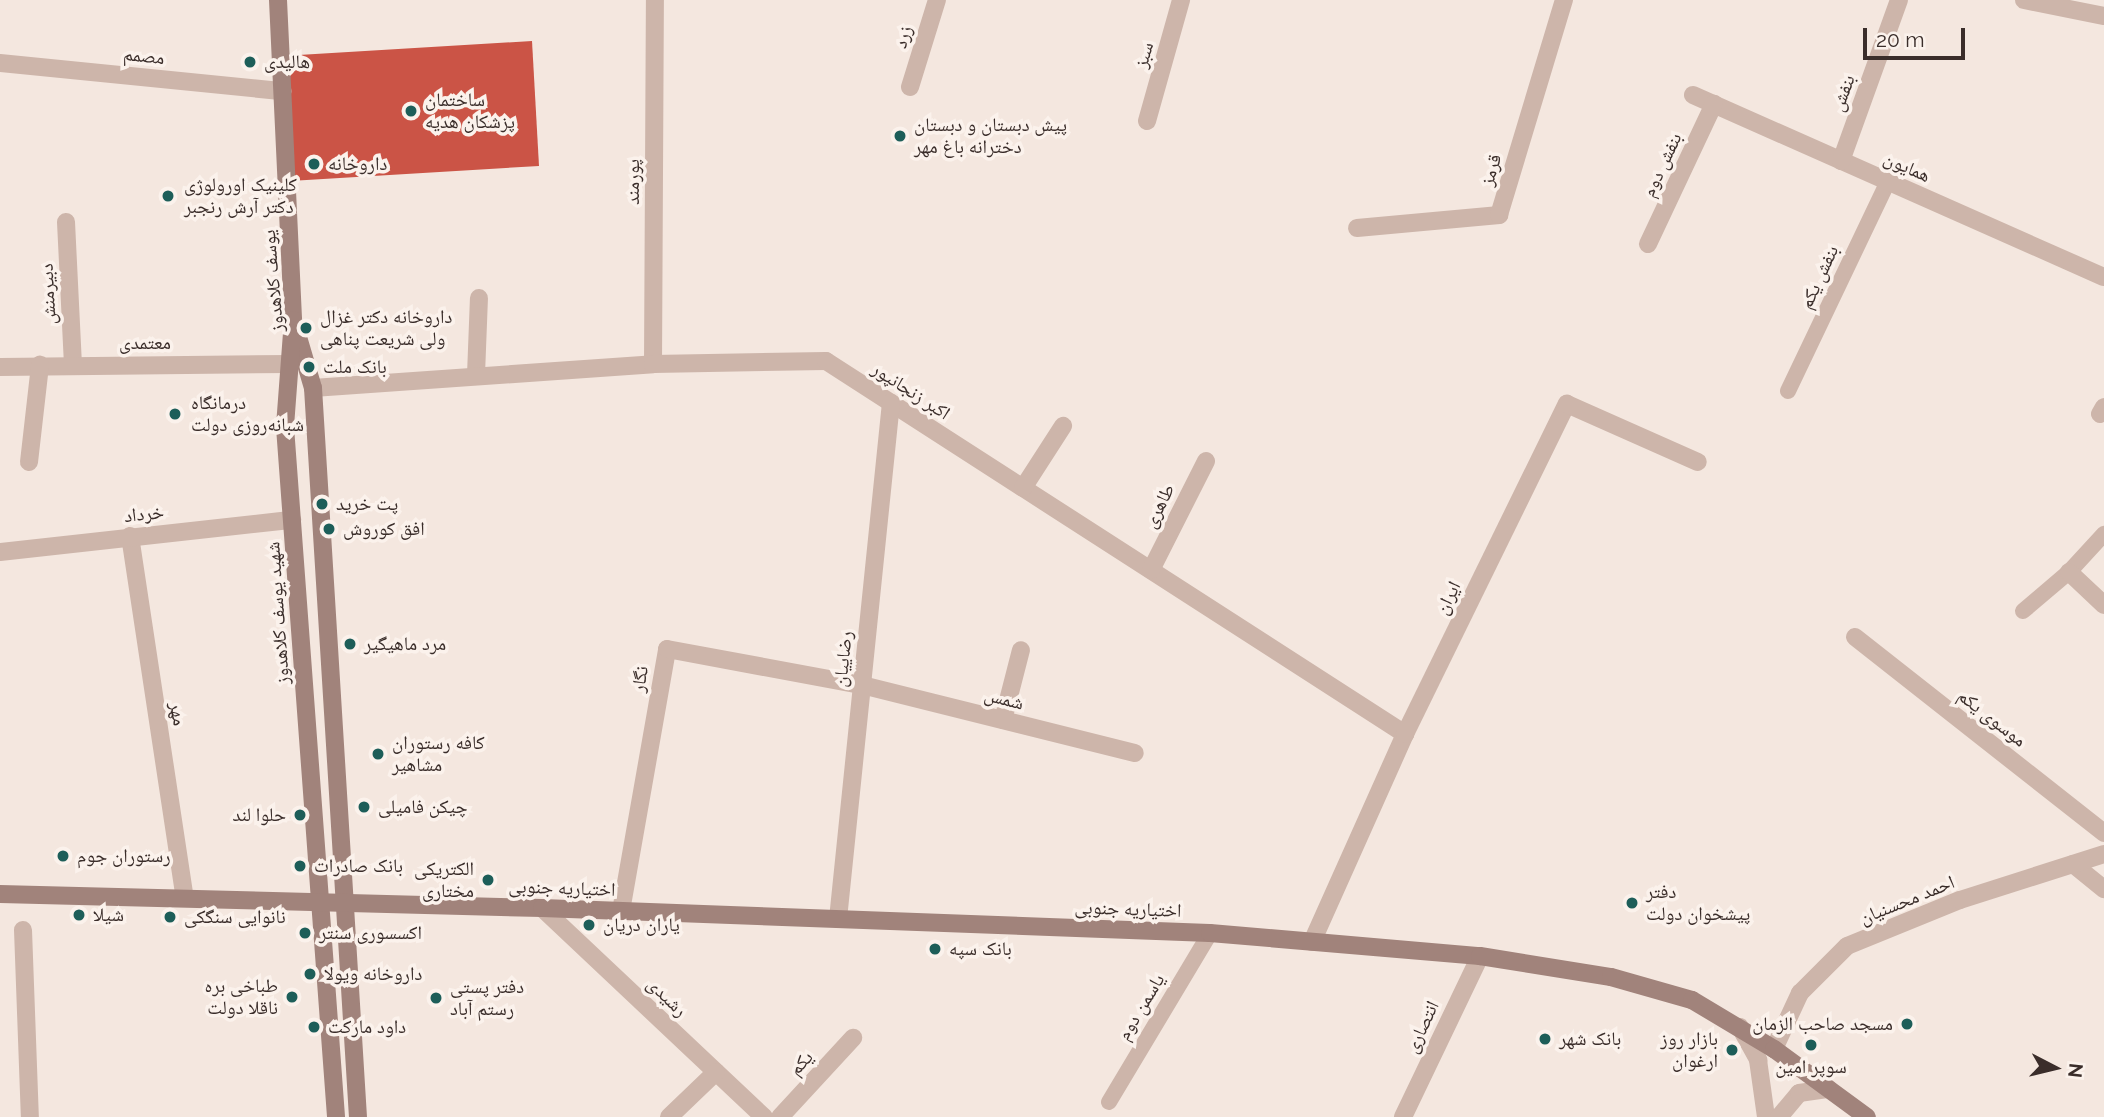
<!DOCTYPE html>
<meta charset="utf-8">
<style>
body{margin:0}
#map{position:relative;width:2104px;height:1117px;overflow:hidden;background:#f4e7df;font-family:Raleway,"Noto Naskh Arabic",sans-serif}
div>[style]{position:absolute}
.building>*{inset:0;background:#cb5446}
.service>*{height:16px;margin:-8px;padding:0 8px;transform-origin:8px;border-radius:8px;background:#cdb5aa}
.minor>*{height:18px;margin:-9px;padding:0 9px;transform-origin:9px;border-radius:9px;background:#cdb5aa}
.secondary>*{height:18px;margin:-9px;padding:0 9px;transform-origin:9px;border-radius:9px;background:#a1837b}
.dots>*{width:19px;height:19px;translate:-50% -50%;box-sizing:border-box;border:4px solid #fbf2ec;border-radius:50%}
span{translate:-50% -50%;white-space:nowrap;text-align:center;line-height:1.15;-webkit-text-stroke:7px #fbf2ec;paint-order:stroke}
.street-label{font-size:19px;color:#3a2d2a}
.poi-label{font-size:19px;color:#3a2d2a}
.left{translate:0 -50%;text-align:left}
.right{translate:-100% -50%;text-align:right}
.north{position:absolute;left:2020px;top:1033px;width:70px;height:70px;-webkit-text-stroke:5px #fbf2ec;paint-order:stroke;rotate:97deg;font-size:19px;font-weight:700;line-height:28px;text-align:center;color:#3a2d2a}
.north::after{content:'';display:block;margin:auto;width:24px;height:32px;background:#3a2d2a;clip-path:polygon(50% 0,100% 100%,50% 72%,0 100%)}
.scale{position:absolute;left:1863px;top:28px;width:102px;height:32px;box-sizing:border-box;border:4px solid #3a2d2a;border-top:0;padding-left:9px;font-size:21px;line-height:24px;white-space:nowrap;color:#3a2d2a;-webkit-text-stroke:5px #fbf2ec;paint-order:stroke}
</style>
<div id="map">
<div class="building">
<i style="clip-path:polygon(532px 41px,539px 166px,290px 181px,282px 56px)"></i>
</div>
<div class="service">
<i style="left:1788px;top:391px;width:233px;rotate:-64.5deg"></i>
<i style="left:2023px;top:611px;width:60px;rotate:-40.3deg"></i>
<i style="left:2069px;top:572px;width:52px;rotate:-47.4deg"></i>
<i style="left:1109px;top:1102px;width:197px;rotate:-59.1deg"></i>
</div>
<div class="minor">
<i style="left:2024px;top:0;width:82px;rotate:11.3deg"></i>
<i style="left:0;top:63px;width:284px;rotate:5.7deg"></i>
<i style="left:910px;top:87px;width:91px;rotate:-72.8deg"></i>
<i style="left:1693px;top:95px;width:449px;rotate:23.9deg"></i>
<i style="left:1147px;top:121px;width:126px;rotate:-74.3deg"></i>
<i style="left:1841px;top:161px;width:171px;rotate:-70.2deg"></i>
<i style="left:66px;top:222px;width:142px;rotate:87.2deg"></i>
<i style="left:1357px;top:228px;width:143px;rotate:-5.2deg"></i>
<i style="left:1499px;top:215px;width:225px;rotate:-73.2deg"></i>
<i style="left:1648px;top:244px;width:155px;rotate:-64.8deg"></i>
<i style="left:653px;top:364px;width:364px;rotate:-89.7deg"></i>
<i style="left:0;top:367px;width:290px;rotate:-0.6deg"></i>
<i style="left:476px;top:375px;width:77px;rotate:-87.8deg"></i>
<i style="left:313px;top:388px;width:341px;rotate:-4deg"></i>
<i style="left:653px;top:364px;width:173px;rotate:-1deg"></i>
<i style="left:826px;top:361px;width:689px;rotate:32.79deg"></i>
<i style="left:2100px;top:414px;width:8px;rotate:-60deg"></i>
<i style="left:29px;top:462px;width:98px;rotate:-83.5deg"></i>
<i style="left:1023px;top:488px;width:74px;rotate:-57.2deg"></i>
<i style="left:130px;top:536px;width:366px;rotate:81.4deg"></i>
<i style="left:0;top:552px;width:294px;rotate:-6.3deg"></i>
<i style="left:1151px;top:570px;width:122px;rotate:-63.2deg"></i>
<i style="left:2069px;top:572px;width:48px;rotate:43.3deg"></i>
<i style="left:1855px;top:637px;width:317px;rotate:38.2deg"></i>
<i style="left:1003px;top:720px;width:72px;rotate:-75.6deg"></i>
<i style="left:2073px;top:864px;width:40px;rotate:39deg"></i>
<i style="left:542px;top:908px;width:305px;rotate:43.3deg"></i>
<i style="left:621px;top:911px;width:266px;rotate:-80deg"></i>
<i style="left:667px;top:649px;width:198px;rotate:10.5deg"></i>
<i style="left:862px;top:685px;width:281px;rotate:14deg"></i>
<i style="left:838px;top:919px;width:519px;rotate:-84.14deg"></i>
<i style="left:23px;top:930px;width:187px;rotate:87.9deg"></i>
<i style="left:1312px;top:942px;width:228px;rotate:-65.9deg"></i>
<i style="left:1405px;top:734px;width:368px;rotate:-63.9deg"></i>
<i style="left:1567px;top:404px;width:143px;rotate:23.9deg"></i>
<i style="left:1740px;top:1027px;width:38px;rotate:61deg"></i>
<i style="left:1758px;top:1060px;width:58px;rotate:82deg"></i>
<i style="left:1774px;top:1049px;width:62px;rotate:-65.1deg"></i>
<i style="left:1800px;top:993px;width:66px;rotate:-45deg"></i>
<i style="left:1847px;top:946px;width:122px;rotate:-22.2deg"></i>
<i style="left:1960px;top:900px;width:151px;rotate:-17.7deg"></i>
<i style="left:669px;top:1117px;width:65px;rotate:-43.8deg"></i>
<i style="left:780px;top:1117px;width:108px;rotate:-47.3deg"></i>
<i style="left:1403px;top:1117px;width:178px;rotate:-64.4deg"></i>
<i style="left:1779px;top:1117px;width:31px;rotate:-50deg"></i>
<i style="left:1799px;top:1093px;width:30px;rotate:-8deg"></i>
</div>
<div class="secondary">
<i style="left:278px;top:0;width:320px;rotate:87.3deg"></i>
<i style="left:293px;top:320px;width:71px;rotate:73.6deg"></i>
<i style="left:313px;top:388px;width:730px;rotate:86.47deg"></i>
<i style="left:292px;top:333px;width:94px;rotate:94.3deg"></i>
<i style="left:285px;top:427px;width:692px;rotate:85.77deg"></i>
<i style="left:0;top:894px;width:542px;rotate:1.48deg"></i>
<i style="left:542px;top:908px;width:668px;rotate:2.14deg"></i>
<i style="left:1210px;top:933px;width:271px;rotate:4.9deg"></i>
<i style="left:1480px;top:956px;width:133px;rotate:9.1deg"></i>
<i style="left:1611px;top:977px;width:84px;rotate:15.9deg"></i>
<i style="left:1692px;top:1000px;width:96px;rotate:30.9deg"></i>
<i style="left:1774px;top:1049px;width:115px;rotate:36.2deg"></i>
</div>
<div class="dots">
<i style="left:250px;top:62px;background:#1d5e59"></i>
<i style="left:411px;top:111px;background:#1d5e59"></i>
<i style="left:900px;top:136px;background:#1d5e59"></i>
<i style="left:314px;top:164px;background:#1d5e59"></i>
<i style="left:168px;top:196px;background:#1d5e59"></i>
<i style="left:306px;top:328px;background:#1d5e59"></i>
<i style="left:309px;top:367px;background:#1d5e59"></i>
<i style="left:175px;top:414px;background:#1d5e59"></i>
<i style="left:322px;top:504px;background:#1d5e59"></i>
<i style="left:329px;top:529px;background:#1d5e59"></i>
<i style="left:350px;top:644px;background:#1d5e59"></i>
<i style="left:378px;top:754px;background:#1d5e59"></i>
<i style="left:364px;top:807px;background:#1d5e59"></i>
<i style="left:300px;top:815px;background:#1d5e59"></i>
<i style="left:63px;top:856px;background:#1d5e59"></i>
<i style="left:300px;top:866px;background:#1d5e59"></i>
<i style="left:488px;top:880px;background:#1d5e59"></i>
<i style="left:1632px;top:903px;background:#1d5e59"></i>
<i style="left:79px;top:915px;background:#1d5e59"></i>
<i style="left:170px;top:917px;background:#1d5e59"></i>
<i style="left:589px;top:925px;background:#1d5e59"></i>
<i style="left:305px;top:933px;background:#1d5e59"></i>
<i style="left:935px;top:949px;background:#1d5e59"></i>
<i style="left:310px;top:974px;background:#1d5e59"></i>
<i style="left:292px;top:997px;background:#1d5e59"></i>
<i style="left:436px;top:998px;background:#1d5e59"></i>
<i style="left:1907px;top:1024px;background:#1d5e59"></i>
<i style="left:314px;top:1027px;background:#1d5e59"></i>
<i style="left:1545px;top:1039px;background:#1d5e59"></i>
<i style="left:1811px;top:1045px;background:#1d5e59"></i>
<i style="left:1732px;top:1050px;background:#1d5e59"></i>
</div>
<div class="street-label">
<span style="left:903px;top:37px;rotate:-73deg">زرد</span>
<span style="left:1144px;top:55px;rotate:-74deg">سبز</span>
<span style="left:144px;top:56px;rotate:6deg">مصمم</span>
<span style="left:1843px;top:93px;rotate:-70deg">بنفش</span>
<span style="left:1662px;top:165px;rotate:-65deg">بنفش دوم</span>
<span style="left:1907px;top:167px;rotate:24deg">همایون</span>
<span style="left:1491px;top:170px;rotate:-73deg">قرمز</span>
<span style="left:633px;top:182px;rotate:-90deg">پورمند</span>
<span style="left:1819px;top:277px;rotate:-65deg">بنفش یکم</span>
<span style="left:273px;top:281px;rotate:-95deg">یوسف کلاهدوز</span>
<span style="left:48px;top:294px;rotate:-93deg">دبیرمنش</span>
<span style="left:145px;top:343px">معتمدی</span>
<span style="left:911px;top:391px;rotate:33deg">اکبر زنجانپور</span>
<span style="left:1159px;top:506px;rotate:-63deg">طاهری</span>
<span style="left:144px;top:514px;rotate:-6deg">خرداد</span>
<span style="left:1448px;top:598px;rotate:-64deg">ایران</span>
<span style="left:278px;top:613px;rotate:-94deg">شهید یوسف کلاهدوز</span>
<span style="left:843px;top:659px;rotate:-84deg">رضاییان</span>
<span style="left:640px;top:679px;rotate:-80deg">نگار</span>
<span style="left:1004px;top:699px;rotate:14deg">شمس</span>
<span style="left:178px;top:714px;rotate:81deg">مهر</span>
<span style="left:1992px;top:718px;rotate:38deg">موسوی یکم</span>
<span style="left:562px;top:888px;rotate:2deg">اختیاریه جنوبی</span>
<span style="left:1907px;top:900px;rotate:-22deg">احمد محسنیان</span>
<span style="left:1128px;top:909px;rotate:2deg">اختیاریه جنوبی</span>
<span style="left:667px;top:997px;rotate:44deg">رشیدی</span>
<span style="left:1141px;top:1007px;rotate:-59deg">یاسمن دوم</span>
<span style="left:1422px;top:1027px;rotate:-65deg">انتصاری</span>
<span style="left:801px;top:1063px;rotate:-47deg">یکم</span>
</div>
<div class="poi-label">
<span class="left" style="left:264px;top:62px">هالیدی</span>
<span class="left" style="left:425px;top:111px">ساختمان<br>پزشکان هدیه</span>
<span class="left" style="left:914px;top:136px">پیش دبستان و دبستان<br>دخترانه باغ مهر</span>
<span class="left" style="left:328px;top:164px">داروخانه</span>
<span class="left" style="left:184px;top:196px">کلینیک اورولوژی<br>دکتر آرش رنجبر</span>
<span class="left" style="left:320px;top:328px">داروخانه دکتر غزال<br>ولی شریعت پناهی</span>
<span class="left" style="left:323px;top:367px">بانک ملت</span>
<span class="left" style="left:191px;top:414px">درمانگاه<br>شبانه‌روزی دولت</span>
<span class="left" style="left:336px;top:504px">پت خرید</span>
<span class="left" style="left:343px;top:529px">افق کوروش</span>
<span class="left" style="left:364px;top:644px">مرد ماهیگیر</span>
<span class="left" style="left:392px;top:754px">کافه رستوران<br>مشاهیر</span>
<span class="left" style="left:378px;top:807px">چیکن فامیلی</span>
<span class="right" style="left:286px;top:815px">حلوا لند</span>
<span class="left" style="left:77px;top:856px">رستوران جوم</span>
<span class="left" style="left:314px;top:866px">بانک صادرات</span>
<span class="right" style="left:474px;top:880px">الکتریکی<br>مختاری</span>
<span class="left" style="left:1646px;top:903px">دفتر<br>پیشخوان دولت</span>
<span class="left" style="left:93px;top:915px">شیلا</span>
<span class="left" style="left:184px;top:917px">نانوایی سنگکی</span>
<span class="left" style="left:603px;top:925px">یاران دریان</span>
<span class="left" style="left:319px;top:933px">اکسسوری سنتر</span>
<span class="left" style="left:949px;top:949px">بانک سپه</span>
<span class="left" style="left:324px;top:974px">داروخانه ویولا</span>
<span class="right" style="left:278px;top:997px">طباخی بره<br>ناقلا دولت</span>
<span class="left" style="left:450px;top:998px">دفتر پستی<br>رستم آباد</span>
<span class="right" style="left:1893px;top:1024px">مسجد صاحب الزمان</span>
<span class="left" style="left:328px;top:1027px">داود مارکت</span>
<span class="left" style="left:1559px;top:1039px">بانک شهر</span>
<span class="right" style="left:1718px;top:1050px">بازار روز<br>ارغوان</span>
<span style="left:1811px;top:1067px">سوپر امین</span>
</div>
<div class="north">N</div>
<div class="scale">20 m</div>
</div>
